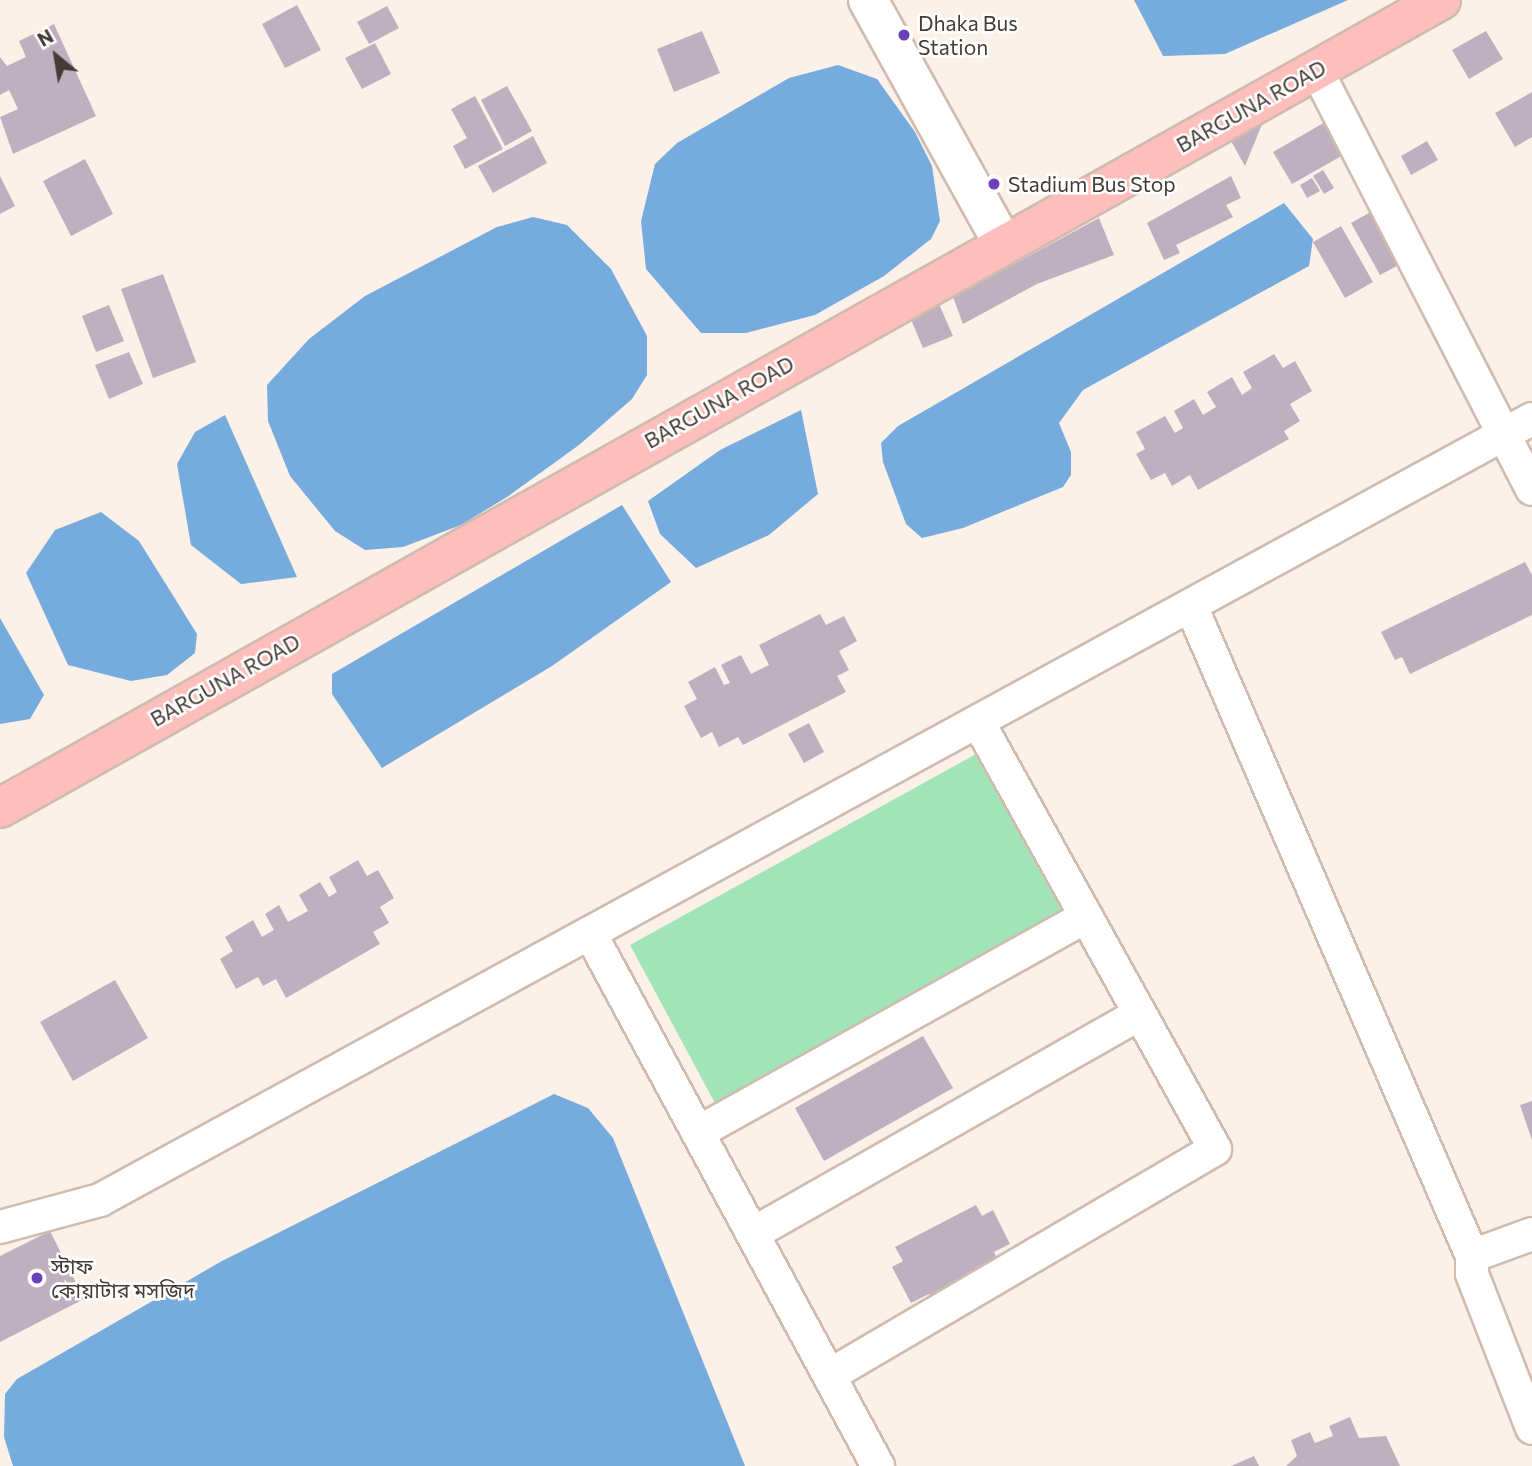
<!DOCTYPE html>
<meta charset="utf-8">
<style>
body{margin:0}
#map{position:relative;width:1532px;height:1466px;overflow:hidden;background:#fcf1e8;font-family:Commissioner,"Noto Sans Bengali",sans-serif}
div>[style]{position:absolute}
.green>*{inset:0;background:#a1e4b8}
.water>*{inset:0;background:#76abdd}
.building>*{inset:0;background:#bfb0c0}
.roads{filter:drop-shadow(2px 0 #cfbcaf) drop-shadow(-2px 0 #cfbcaf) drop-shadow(0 2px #cfbcaf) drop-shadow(0 -2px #cfbcaf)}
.street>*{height:32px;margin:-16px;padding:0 16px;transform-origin:16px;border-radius:16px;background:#fff}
.secondary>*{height:38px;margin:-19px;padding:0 19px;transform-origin:19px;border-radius:19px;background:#fff}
.primary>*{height:38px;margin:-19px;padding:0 19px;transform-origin:19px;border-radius:19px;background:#febebb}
.dots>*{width:19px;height:19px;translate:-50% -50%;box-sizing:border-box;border:4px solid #fff;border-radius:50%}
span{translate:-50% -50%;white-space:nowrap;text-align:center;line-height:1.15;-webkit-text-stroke:5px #fff;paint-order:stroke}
.poi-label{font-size:21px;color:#433b35}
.left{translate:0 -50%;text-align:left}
.street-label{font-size:21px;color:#433b35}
.north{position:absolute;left:21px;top:21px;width:70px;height:70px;-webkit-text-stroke:5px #fff;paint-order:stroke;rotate:330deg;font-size:19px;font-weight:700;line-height:28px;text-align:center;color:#433b35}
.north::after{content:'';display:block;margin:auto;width:24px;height:32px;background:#433b35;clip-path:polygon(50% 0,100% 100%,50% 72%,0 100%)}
</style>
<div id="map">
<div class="green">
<i style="clip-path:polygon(978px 753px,1070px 914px,716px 1105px,630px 945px)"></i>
</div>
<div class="water">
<i style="clip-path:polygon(1134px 0,1348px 0,1225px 54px,1163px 56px)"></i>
<i style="clip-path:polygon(838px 65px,877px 79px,915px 132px,932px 166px,940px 221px,931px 239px,884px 276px,815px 315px,746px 333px,701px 333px,646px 269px,641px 221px,655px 164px,677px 143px,789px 78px)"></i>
<i style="clip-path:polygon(1284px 203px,1313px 239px,1309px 266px,1083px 390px,1059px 423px,1071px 452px,1071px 475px,1063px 487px,963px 528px,922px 538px,906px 524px,883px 462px,881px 443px,898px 426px)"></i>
<i style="clip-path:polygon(533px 217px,567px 225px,611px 269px,647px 336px,647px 375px,632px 399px,579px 445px,507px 497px,461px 525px,403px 547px,365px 550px,335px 531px,290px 476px,268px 421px,267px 385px,309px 339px,365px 296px,497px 227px)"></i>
<i style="clip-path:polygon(801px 410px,818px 494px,769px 535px,696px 568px,660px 534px,648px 501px,720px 450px)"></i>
<i style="clip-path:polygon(225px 415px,297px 577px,241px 584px,191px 545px,177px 464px,195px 432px)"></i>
<i style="clip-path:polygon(622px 505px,671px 582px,552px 666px,382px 768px,332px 694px,332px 674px)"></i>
<i style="clip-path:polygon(101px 512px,139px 541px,197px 634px,195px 653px,167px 675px,131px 681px,68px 665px,26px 573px,55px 530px)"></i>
<i style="clip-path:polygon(0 618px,44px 695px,30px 719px,0 724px)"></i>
<i style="clip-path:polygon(554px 1094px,588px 1108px,613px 1138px,745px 1466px,13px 1466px,4px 1437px,5px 1394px,17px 1379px,222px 1261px)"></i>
</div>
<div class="building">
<i style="clip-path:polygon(297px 5px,321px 50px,285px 68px,262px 24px)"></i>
<i style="clip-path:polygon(387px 6px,399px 28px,369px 44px,357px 22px)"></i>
<i style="clip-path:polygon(54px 24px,96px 116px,13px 154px,0 117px,18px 109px,9px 90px,0 95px,0 57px,7px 66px,26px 57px,19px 41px)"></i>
<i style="clip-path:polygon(702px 31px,720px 73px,674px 92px,657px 49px)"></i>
<i style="clip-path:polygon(1486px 31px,1503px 59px,1469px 79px,1452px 50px)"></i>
<i style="clip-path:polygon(375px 43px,391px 74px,362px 89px,345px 58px)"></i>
<i style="clip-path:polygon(507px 86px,532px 131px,505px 146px,481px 100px)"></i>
<i style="clip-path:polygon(1532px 92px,1532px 137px,1515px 147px,1495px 113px)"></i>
<i style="clip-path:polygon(475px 96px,503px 149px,465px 169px,453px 146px,467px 138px,451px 109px)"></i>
<i style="clip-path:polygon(1327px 121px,1345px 154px,1292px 184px,1273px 152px)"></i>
<i style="clip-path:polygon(1263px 122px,1245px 166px,1231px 141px)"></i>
<i style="clip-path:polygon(533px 136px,547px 163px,493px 193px,478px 166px)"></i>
<i style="clip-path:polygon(1427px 141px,1438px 160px,1411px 175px,1401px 156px)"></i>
<i style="clip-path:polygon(85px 159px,113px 214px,71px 236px,43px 181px)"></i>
<i style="clip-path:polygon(1323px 170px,1334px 188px,1324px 194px,1313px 176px)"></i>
<i style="clip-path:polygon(0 176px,15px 206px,0 214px)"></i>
<i style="clip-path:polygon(1231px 176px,1241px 198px,1226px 205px,1233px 217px,1176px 245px,1180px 253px,1164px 260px,1147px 223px)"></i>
<i style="clip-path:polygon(1312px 178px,1320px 191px,1307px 198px,1300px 185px)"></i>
<i style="clip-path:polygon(1376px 209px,1406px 261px,1380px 275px,1351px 223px)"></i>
<i style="clip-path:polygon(1099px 218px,1114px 255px,1037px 284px,963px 324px,953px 297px)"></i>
<i style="clip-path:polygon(1341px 226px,1373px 282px,1345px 298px,1313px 242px)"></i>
<i style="clip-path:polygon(163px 274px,196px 362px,153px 378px,121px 289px)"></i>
<i style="clip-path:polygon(939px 304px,953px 336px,923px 348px,910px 317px)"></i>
<i style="clip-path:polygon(109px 305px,124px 341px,96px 352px,82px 316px)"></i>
<i style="clip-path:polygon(129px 352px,143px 384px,109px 399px,95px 365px)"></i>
<i style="clip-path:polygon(1274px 354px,1283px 368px,1295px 361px,1312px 391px,1290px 404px,1300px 421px,1284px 431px,1289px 439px,1198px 490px,1190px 475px,1172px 486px,1165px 473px,1151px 480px,1136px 454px,1145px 449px,1136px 432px,1165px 416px,1175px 433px,1183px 428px,1174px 411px,1194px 399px,1203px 415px,1216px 407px,1207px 392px,1232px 377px,1242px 395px,1252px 388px,1243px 372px)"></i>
<i style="clip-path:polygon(1525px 562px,1532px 575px,1532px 615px,1410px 674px,1402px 657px,1395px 660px,1381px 632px)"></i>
<i style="clip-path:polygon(820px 614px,826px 625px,844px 616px,857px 641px,839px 651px,849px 670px,837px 676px,846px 692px,743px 745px,738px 737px,719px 747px,712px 732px,701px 738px,684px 706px,697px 699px,688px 682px,715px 667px,724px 685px,730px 683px,721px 665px,741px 655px,751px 674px,769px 665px,759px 645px)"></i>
<i style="clip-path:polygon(809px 723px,824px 752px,804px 763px,788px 734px)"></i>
<i style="clip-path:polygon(358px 860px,367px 876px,378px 870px,394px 898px,380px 907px,389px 923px,373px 932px,380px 944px,286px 998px,276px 979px,263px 986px,258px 977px,236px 989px,220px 959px,233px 951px,225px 937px,253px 920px,262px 937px,274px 930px,265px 914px,279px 905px,288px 922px,308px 911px,299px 895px,320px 882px,329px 897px,337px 892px,329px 877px)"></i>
<i style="clip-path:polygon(115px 980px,148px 1038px,73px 1081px,40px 1022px)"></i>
<i style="clip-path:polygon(923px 1036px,953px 1088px,824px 1161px,795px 1108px)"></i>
<i style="clip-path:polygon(1532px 1101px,1532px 1140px,1520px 1105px)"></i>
<i style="clip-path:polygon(976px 1205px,982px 1216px,993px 1210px,1010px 1244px,994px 1252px,1002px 1269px,934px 1305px,929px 1294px,911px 1303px,892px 1267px,903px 1261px,895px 1247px)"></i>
<i style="clip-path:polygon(50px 1231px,84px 1299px,0 1342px,0 1256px)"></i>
<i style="clip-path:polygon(1350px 1417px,1359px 1438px,1386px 1436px,1400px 1466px,1286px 1466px,1297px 1456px,1291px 1440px,1310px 1432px,1315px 1443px,1333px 1436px,1329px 1426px)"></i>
<i style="clip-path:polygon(1254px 1456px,1259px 1466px,1231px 1466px)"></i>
</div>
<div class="roads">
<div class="street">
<i style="left:1316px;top:69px;width:472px;rotate:62.8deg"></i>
<i style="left:1191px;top:606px;width:708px;rotate:66.62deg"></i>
<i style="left:590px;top:933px;width:606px;rotate:61.62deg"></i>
<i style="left:699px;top:1132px;width:443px;rotate:-29.1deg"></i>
<i style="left:0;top:1227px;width:104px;rotate:-15.1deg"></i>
<i style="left:100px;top:1200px;width:1631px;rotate:-28.61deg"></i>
<i style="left:754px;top:1233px;width:444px;rotate:-29.6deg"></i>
<i style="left:1532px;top:1234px;width:64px;rotate:159.9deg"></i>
<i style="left:1472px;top:1256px;width:18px;rotate:90deg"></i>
<i style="left:1472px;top:1274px;width:165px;rotate:68.7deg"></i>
<i style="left:830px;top:1375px;width:446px;rotate:-30.4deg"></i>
<i style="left:1215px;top:1149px;width:489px;rotate:-119deg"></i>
</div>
<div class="secondary">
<i style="left:868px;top:0;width:279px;rotate:61deg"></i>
</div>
<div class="primary">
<i style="left:0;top:808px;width:1652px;rotate:-29.28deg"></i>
</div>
</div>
<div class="dots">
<i style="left:904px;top:35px;background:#6b41b9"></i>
<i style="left:994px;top:184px;background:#6b41b9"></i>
<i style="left:37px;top:1278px;background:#6b41b9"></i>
</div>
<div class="poi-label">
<span class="left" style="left:918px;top:35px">Dhaka Bus<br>Station</span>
<span class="left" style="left:1008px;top:184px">Stadium Bus Stop</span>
<span class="left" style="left:51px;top:1278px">স্টাফ<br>কোয়াটার মসজিদ</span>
</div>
<div class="street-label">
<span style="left:1251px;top:106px;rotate:-29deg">BARGUNA ROAD</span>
<span style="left:719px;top:402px;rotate:-29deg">BARGUNA ROAD</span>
<span style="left:225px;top:680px;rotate:-29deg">BARGUNA ROAD</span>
</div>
<div class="north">N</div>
</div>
